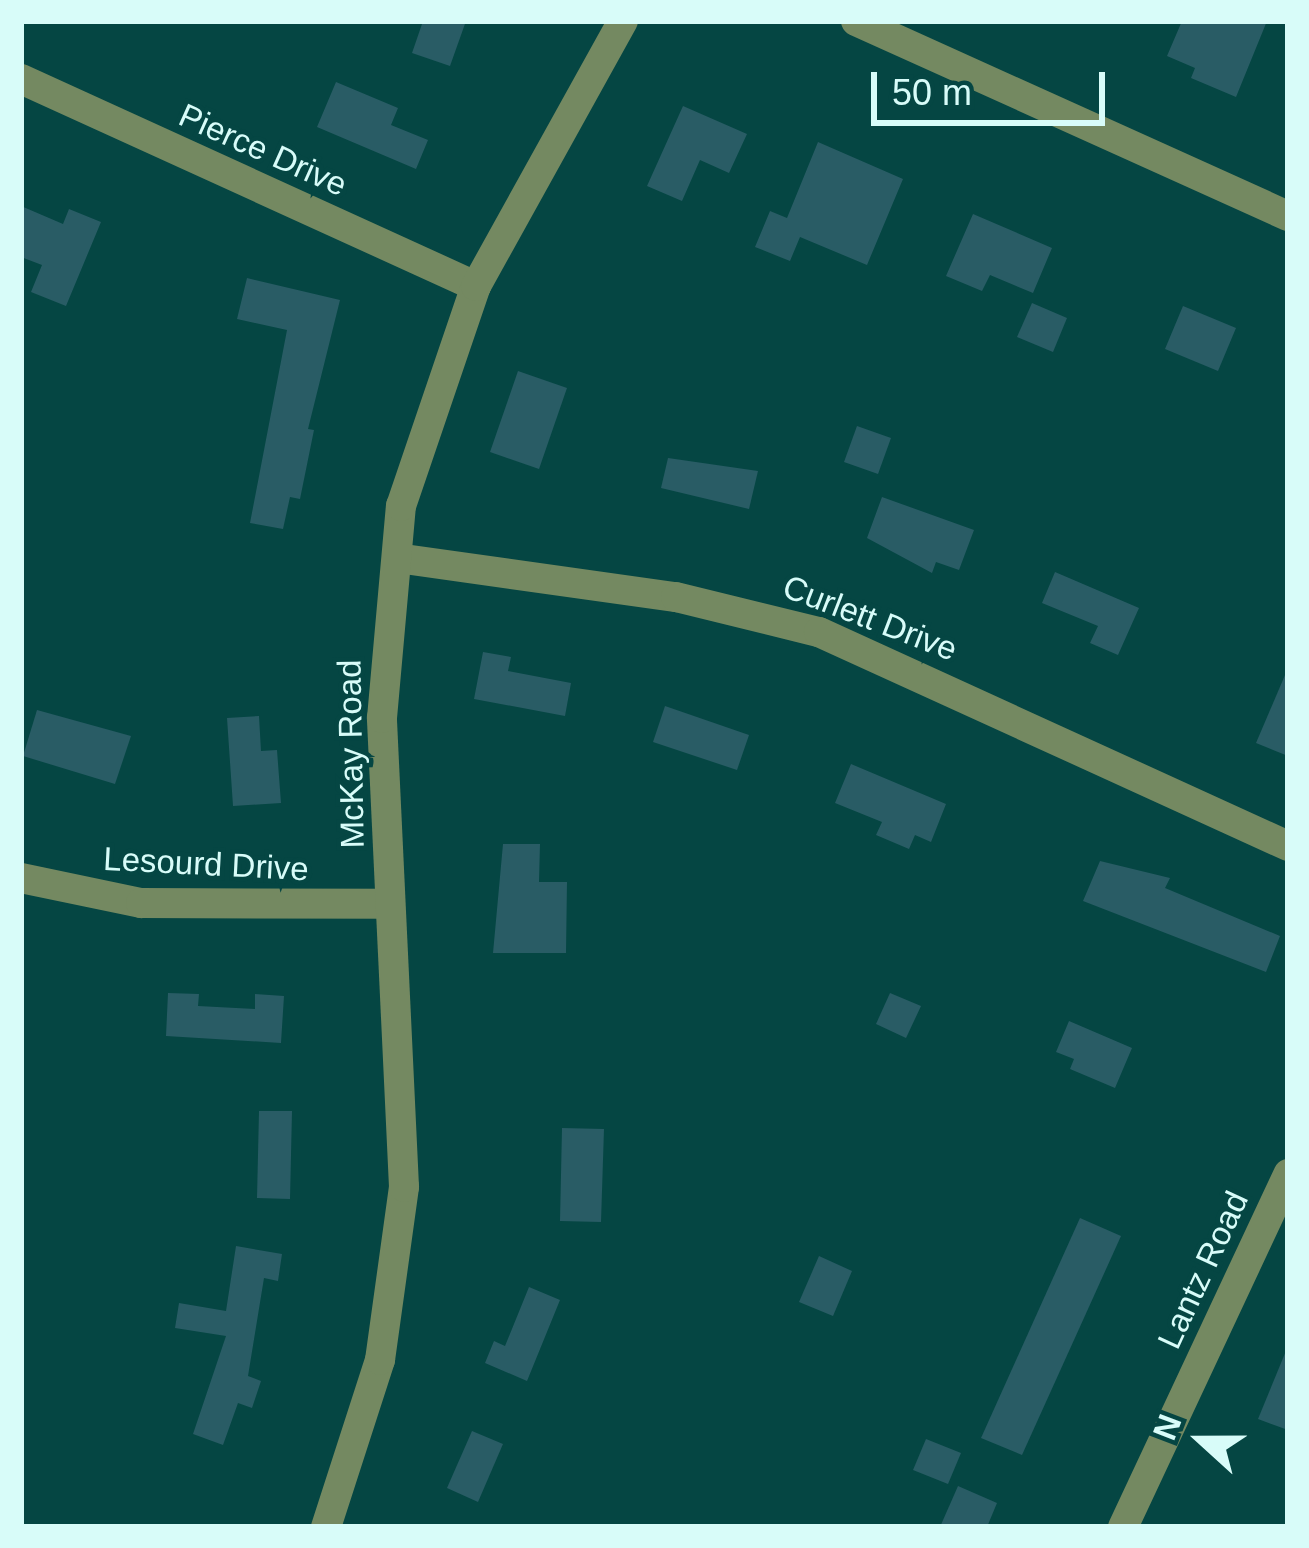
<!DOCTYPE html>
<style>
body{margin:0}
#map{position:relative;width:1309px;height:1548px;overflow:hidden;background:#054643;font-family:Helvetica,sans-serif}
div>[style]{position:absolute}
.building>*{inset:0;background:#295c65}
.minor>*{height:30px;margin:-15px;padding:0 15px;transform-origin:15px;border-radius:15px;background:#748961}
span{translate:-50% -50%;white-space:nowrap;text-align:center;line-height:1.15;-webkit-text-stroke:9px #054643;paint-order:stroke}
.street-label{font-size:33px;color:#d8fcf9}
.frame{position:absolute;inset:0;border:24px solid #d8fcf9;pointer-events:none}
.north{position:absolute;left:1141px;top:1380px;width:120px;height:120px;-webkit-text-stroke:9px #054643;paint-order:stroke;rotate:291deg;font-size:33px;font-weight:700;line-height:48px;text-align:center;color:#d8fcf9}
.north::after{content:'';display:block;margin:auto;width:42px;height:54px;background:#d8fcf9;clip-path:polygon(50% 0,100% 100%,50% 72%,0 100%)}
.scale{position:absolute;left:871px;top:72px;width:234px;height:54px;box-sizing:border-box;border:6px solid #d8fcf9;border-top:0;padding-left:15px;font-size:36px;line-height:42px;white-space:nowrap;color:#d8fcf9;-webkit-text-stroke:9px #054643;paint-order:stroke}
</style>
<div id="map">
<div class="building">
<i style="clip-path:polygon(423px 21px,466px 21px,450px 66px,412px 53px)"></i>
<i style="clip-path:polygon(1182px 21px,1267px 21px,1236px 97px,1191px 78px,1195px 68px,1167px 56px)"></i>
<i style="clip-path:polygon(336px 82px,398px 108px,391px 125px,428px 140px,416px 169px,317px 127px)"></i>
<i style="clip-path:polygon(683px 106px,747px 134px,729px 173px,700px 160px,682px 201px,647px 186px)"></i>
<i style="clip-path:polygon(818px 142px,903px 179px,867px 265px,800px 237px,790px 261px,755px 247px,770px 211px,787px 218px)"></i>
<i style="clip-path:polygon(21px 206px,63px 224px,69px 209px,101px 222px,66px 306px,31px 292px,42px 265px,21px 257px)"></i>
<i style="clip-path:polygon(973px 214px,1052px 248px,1033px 293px,990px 275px,982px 291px,946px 276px)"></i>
<i style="clip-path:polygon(247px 278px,340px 300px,308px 429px,314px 430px,300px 499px,290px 497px,283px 529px,250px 523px,287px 330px,237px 319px)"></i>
<i style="clip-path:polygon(1032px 303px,1067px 318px,1053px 352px,1017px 337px)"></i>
<i style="clip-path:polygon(1183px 306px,1236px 328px,1218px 371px,1165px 349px)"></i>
<i style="clip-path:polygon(518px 371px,567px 388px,539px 469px,490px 452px)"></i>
<i style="clip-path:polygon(857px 426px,891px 438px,878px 474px,844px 462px)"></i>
<i style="clip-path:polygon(668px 458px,758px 471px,749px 509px,661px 488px)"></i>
<i style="clip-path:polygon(882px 497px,974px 530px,959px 570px,936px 562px,932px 573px,867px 538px)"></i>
<i style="clip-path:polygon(1055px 572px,1139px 608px,1118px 655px,1090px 643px,1098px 626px,1042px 603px)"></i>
<i style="clip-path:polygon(483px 652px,511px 657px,508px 671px,571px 683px,565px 716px,474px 699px)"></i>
<i style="clip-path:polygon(1288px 668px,1288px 756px,1256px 743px)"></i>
<i style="clip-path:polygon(665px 706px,749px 735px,737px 770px,653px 742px)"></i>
<i style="clip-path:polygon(37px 710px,131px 736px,115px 784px,23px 756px)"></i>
<i style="clip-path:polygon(259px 716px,261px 751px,277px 750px,281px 803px,233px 806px,227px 718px)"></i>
<i style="clip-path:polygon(851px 764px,946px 804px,931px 842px,915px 835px,909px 849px,876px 835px,882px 822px,835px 803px)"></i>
<i style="clip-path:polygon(503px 844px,540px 844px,539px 882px,567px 882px,566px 953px,493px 953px)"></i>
<i style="clip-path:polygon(1100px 861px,1170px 878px,1165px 888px,1280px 936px,1266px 972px,1083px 901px)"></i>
<i style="clip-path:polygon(168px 993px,199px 994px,198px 1006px,255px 1009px,255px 994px,284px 996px,281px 1043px,166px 1036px)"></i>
<i style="clip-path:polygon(890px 993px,921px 1006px,906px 1038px,876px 1024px)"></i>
<i style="clip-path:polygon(1069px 1021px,1132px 1048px,1115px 1088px,1070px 1069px,1074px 1059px,1056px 1052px)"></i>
<i style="clip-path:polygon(259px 1111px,292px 1111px,290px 1199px,257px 1198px)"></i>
<i style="clip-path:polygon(562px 1128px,604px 1129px,601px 1222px,560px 1221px)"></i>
<i style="clip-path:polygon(1080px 1218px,1121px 1236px,1022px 1455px,981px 1438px)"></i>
<i style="clip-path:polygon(236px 1246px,282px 1254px,278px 1281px,264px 1278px,248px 1376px,261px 1381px,252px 1408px,238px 1403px,223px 1445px,193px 1434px,226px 1336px,175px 1328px,179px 1303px,226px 1311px)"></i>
<i style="clip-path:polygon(819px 1256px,852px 1271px,833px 1316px,799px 1302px)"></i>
<i style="clip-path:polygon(529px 1287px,560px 1300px,527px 1381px,485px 1363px,494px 1341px,505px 1346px)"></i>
<i style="clip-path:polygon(1288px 1346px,1288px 1430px,1258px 1419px)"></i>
<i style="clip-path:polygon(472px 1431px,503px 1444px,478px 1502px,447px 1488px)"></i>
<i style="clip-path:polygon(926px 1439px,961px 1453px,948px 1484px,913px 1470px)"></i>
<i style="clip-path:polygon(958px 1486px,997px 1503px,987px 1527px,940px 1527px)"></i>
</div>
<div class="minor">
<i style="left:856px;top:21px;width:474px;rotate:24.3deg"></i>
<i style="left:21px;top:79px;width:500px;rotate:24.5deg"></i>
<i style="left:397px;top:558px;width:282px;rotate:8deg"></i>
<i style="left:676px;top:597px;width:147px;rotate:13.8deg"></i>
<i style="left:819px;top:632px;width:516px;rotate:24.53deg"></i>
<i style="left:21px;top:878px;width:123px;rotate:11.8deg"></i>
<i style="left:141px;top:903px;width:249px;rotate:0.2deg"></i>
<i style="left:326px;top:1527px;width:176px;rotate:-72.1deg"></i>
<i style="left:380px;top:1360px;width:175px;rotate:-82.1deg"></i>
<i style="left:404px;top:1187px;width:470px;rotate:-92.7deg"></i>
<i style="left:382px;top:718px;width:213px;rotate:-84.9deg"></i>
<i style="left:401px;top:506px;width:232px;rotate:-71.2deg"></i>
<i style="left:476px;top:286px;width:303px;rotate:-61deg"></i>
<i style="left:1123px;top:1527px;width:390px;rotate:-64.9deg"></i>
</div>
<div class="street-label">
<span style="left:263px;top:150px;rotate:24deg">Pierce Drive</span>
<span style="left:870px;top:618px;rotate:21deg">Curlett Drive</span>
<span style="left:351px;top:754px;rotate:-91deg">McKay Road</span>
<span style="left:206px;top:864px;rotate:3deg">Lesourd Drive</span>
<span style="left:1203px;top:1270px;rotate:-65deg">Lantz Road</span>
</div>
<div class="frame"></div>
<div class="north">N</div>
<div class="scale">50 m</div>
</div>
